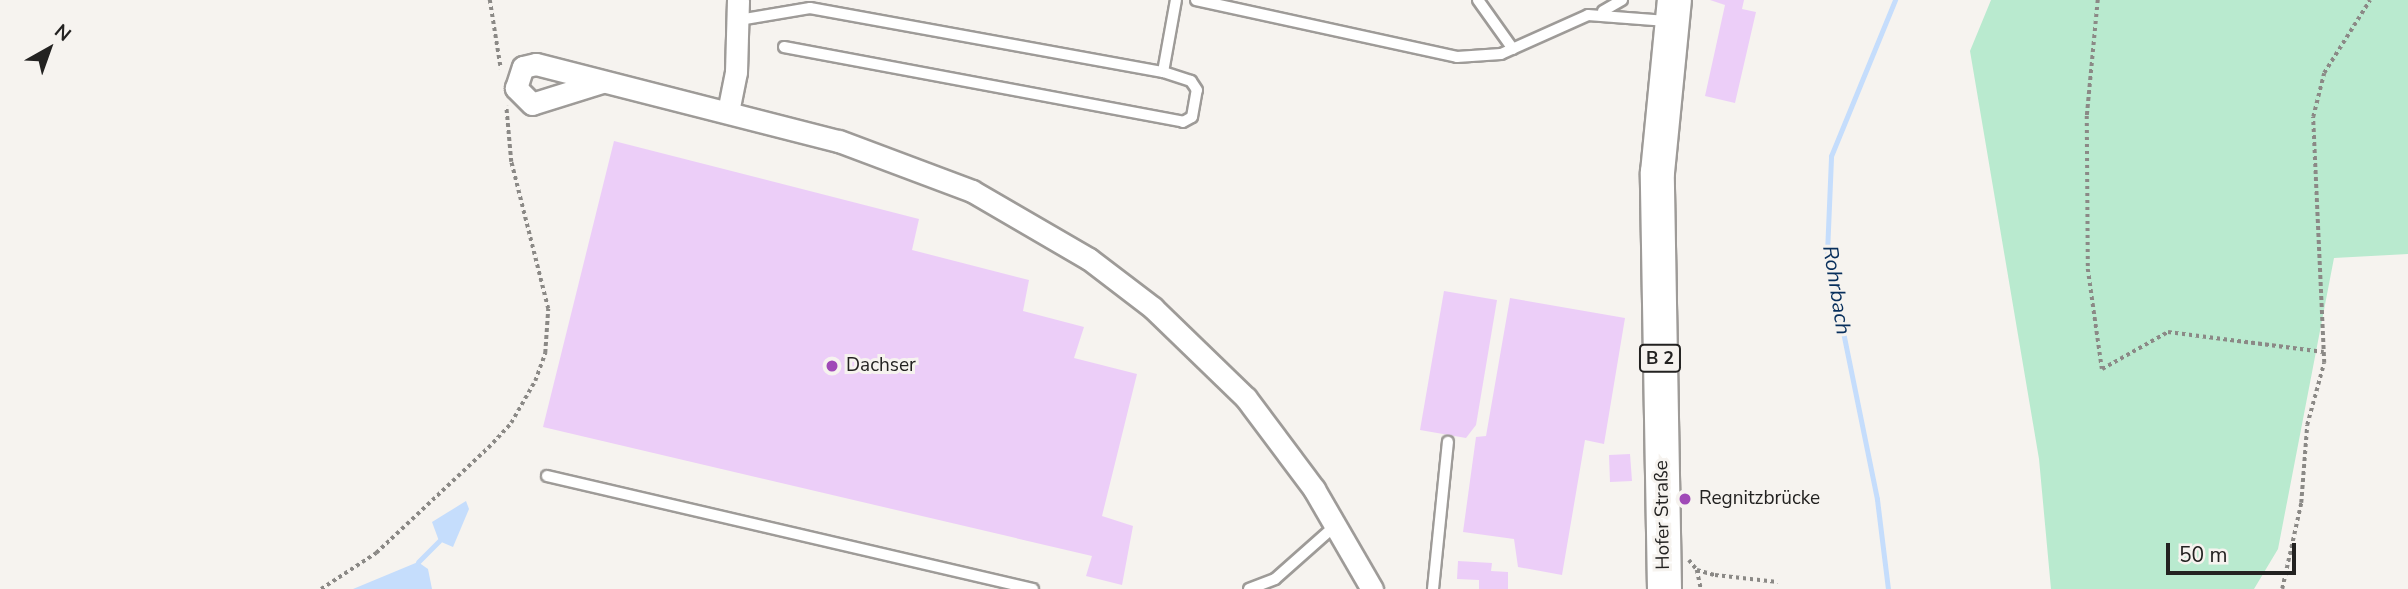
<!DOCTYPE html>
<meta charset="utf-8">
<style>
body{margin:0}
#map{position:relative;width:2408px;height:589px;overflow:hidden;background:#f6f3ef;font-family:"Nunito Sans",sans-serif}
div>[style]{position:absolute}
.green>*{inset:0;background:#b9eacf}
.water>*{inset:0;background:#c5ddfc}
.stream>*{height:5px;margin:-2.5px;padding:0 2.5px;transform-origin:2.5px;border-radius:2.5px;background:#c5ddfc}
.building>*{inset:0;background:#eccef8}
.path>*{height:3.5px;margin-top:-1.75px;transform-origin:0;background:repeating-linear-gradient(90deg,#8b8986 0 3.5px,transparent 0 7px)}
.roads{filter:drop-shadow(2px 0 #9e9b98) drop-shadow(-2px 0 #9e9b98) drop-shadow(0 2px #9e9b98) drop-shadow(0 -2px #9e9b98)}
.service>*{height:10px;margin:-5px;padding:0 5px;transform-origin:5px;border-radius:5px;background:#fff}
.minor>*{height:21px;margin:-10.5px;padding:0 10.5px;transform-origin:10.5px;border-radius:10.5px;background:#fff}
.primary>*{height:33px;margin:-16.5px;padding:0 16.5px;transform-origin:16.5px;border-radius:16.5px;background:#fff}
.dots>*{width:19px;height:19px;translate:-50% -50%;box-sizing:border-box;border:4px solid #f6f3ef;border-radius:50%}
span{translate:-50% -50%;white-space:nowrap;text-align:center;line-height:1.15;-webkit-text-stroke:6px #f6f3ef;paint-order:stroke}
.shield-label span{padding:2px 5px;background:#f6f3ef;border:2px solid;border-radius:5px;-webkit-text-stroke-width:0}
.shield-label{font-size:18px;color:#232221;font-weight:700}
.poi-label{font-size:19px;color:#232221}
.left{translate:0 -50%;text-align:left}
.street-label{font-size:19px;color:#232221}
.water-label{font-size:21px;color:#082f5c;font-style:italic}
.north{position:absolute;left:14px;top:14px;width:70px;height:70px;-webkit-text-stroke:5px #f6f3ef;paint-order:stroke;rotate:40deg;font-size:19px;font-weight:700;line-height:28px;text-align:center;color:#232221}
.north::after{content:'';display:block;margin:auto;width:24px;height:32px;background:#232221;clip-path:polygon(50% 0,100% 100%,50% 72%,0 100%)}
.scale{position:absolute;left:2166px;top:543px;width:130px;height:32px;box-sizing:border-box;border:4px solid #232221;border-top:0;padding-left:9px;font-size:21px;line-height:24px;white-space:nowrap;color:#232221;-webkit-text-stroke:5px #f6f3ef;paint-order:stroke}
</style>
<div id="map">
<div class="green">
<i style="clip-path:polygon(1991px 0,2408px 0,2408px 254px,2334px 258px,2278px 549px,2254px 589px,2051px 589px,2039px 459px,1970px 51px)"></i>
</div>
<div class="water">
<i style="clip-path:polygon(466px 501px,469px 509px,453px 547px,439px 541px,432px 522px)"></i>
<i style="clip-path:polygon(418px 562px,428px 569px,432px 589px,353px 589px)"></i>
</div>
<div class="stream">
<i style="left:418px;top:562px;width:30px;rotate:-45deg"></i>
<i style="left:1888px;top:589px;width:91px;rotate:-97deg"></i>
<i style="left:1877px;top:499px;width:251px;rotate:-101.5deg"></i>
<i style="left:1827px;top:253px;width:97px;rotate:-87.6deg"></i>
<i style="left:1831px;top:156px;width:169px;rotate:-67.7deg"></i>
</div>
<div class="building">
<i style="clip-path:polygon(1710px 0,1744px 0,1742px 9px,1756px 12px,1735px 103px,1705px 96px,1725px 5px)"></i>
<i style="clip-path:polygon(614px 141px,919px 219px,912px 250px,1029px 280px,1023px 311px,1084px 327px,1074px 358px,1137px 374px,1102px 516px,1133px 526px,1122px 585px,1086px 576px,1092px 556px,543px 427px)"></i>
<i style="clip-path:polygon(1444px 291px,1497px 300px,1476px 425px,1466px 438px,1420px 430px)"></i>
<i style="clip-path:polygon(1510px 298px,1625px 318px,1604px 444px,1585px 440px,1562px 575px,1518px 567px,1514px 539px,1463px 532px,1476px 437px,1486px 436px)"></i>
<i style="clip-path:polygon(1630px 454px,1632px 481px,1610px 482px,1609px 455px)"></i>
<i style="clip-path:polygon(1458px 561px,1492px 563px,1491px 571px,1508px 572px,1508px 589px,1479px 589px,1479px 580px,1457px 579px)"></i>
</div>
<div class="path">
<i style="left:490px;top:0;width:70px;rotate:80.9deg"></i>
<i style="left:2098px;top:0;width:117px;rotate:95.4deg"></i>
<i style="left:2087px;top:116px;width:153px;rotate:89.6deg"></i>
<i style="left:2088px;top:269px;width:101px;rotate:82deg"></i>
<i style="left:2102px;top:369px;width:76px;rotate:-29.3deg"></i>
<i style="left:2168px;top:332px;width:157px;rotate:7.3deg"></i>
<i style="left:1689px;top:560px;width:13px;rotate:51deg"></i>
<i style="left:1697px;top:570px;width:19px;rotate:16deg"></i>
<i style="left:1715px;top:575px;width:63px;rotate:6.3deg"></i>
<i style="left:1697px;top:570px;width:19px;rotate:78deg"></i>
<i style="left:321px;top:589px;width:66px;rotate:-33.2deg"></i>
<i style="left:376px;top:553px;width:154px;rotate:-43.2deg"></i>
<i style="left:488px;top:448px;width:34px;rotate:-47deg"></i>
<i style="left:511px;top:423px;width:48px;rotate:-60.3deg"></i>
<i style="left:535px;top:381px;width:30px;rotate:-70deg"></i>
<i style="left:545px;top:353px;width:44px;rotate:-86.1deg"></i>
<i style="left:548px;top:309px;width:152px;rotate:-104.1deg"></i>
<i style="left:511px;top:162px;width:56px;rotate:-95.1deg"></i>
<i style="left:2282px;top:589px;width:88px;rotate:-77.5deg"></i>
<i style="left:2301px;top:503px;width:78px;rotate:-85.6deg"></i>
<i style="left:2307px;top:425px;width:64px;rotate:-74.7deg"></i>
<i style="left:2324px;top:363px;width:246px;rotate:-92.6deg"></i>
<i style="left:2313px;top:117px;width:45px;rotate:-76deg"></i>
<i style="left:2324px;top:73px;width:86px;rotate:-57.8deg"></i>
</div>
<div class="roads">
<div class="service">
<i style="left:1196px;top:0;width:267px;rotate:12.3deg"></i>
<i style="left:1457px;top:57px;width:44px;rotate:-3.9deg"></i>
<i style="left:1501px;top:54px;width:95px;rotate:-24.1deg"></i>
<i style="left:1588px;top:15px;width:79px;rotate:4.3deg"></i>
<i style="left:1478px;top:0;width:60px;rotate:54.5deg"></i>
<i style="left:1603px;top:11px;width:22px;rotate:-30deg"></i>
<i style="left:739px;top:20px;width:72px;rotate:-9.6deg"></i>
<i style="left:810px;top:8px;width:359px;rotate:10.3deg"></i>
<i style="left:1163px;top:72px;width:73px;rotate:-79.8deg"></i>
<i style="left:784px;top:47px;width:406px;rotate:10.6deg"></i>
<i style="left:1183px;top:122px;width:10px;rotate:-29deg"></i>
<i style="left:1192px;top:117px;width:27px;rotate:-80deg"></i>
<i style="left:1197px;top:90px;width:11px;rotate:-124deg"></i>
<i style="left:1191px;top:81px;width:29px;rotate:-162deg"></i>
<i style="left:547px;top:476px;width:499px;rotate:13.1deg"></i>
<i style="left:1249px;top:589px;width:28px;rotate:-21deg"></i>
<i style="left:1275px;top:579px;width:81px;rotate:-41.5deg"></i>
<i style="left:1433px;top:589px;width:148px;rotate:-84.2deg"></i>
</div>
<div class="minor">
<i style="left:602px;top:82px;width:73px;rotate:162.6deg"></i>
<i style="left:532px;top:104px;width:23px;rotate:-135deg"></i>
<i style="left:516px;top:88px;width:22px;rotate:-72deg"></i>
<i style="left:523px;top:67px;width:13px;rotate:-13deg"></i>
<i style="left:536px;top:64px;width:313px;rotate:14.3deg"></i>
<i style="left:839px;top:141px;width:142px;rotate:20.6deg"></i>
<i style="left:972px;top:191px;width:135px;rotate:30.2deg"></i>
<i style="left:1089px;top:259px;width:81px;rotate:37.4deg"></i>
<i style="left:1153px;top:308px;width:129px;rotate:44.1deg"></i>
<i style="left:1246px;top:398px;width:114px;rotate:53.2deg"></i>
<i style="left:1314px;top:489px;width:116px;rotate:59.9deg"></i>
<i style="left:728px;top:112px;width:41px;rotate:-78.7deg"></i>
<i style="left:736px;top:72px;width:72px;rotate:-88.4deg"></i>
</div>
<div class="primary">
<i style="left:1664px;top:589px;width:417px;rotate:-91deg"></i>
<i style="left:1657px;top:172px;width:173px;rotate:-84.4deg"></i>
</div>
</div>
<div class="dots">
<i style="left:832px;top:366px;background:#a04ab7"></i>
<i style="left:1685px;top:499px;background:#a04ab7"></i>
</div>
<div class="shield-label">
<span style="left:1660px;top:358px">B 2</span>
</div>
<div class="poi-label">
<span class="left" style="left:846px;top:366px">Dachser</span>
<span class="left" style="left:1699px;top:499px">Regnitzbrücke</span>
</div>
<div class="street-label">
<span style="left:1663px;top:515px;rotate:-91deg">Hofer Straße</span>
</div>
<div class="water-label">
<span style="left:1837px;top:290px;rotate:81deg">Rohrbach</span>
</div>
<div class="north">N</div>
<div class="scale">50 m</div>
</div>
